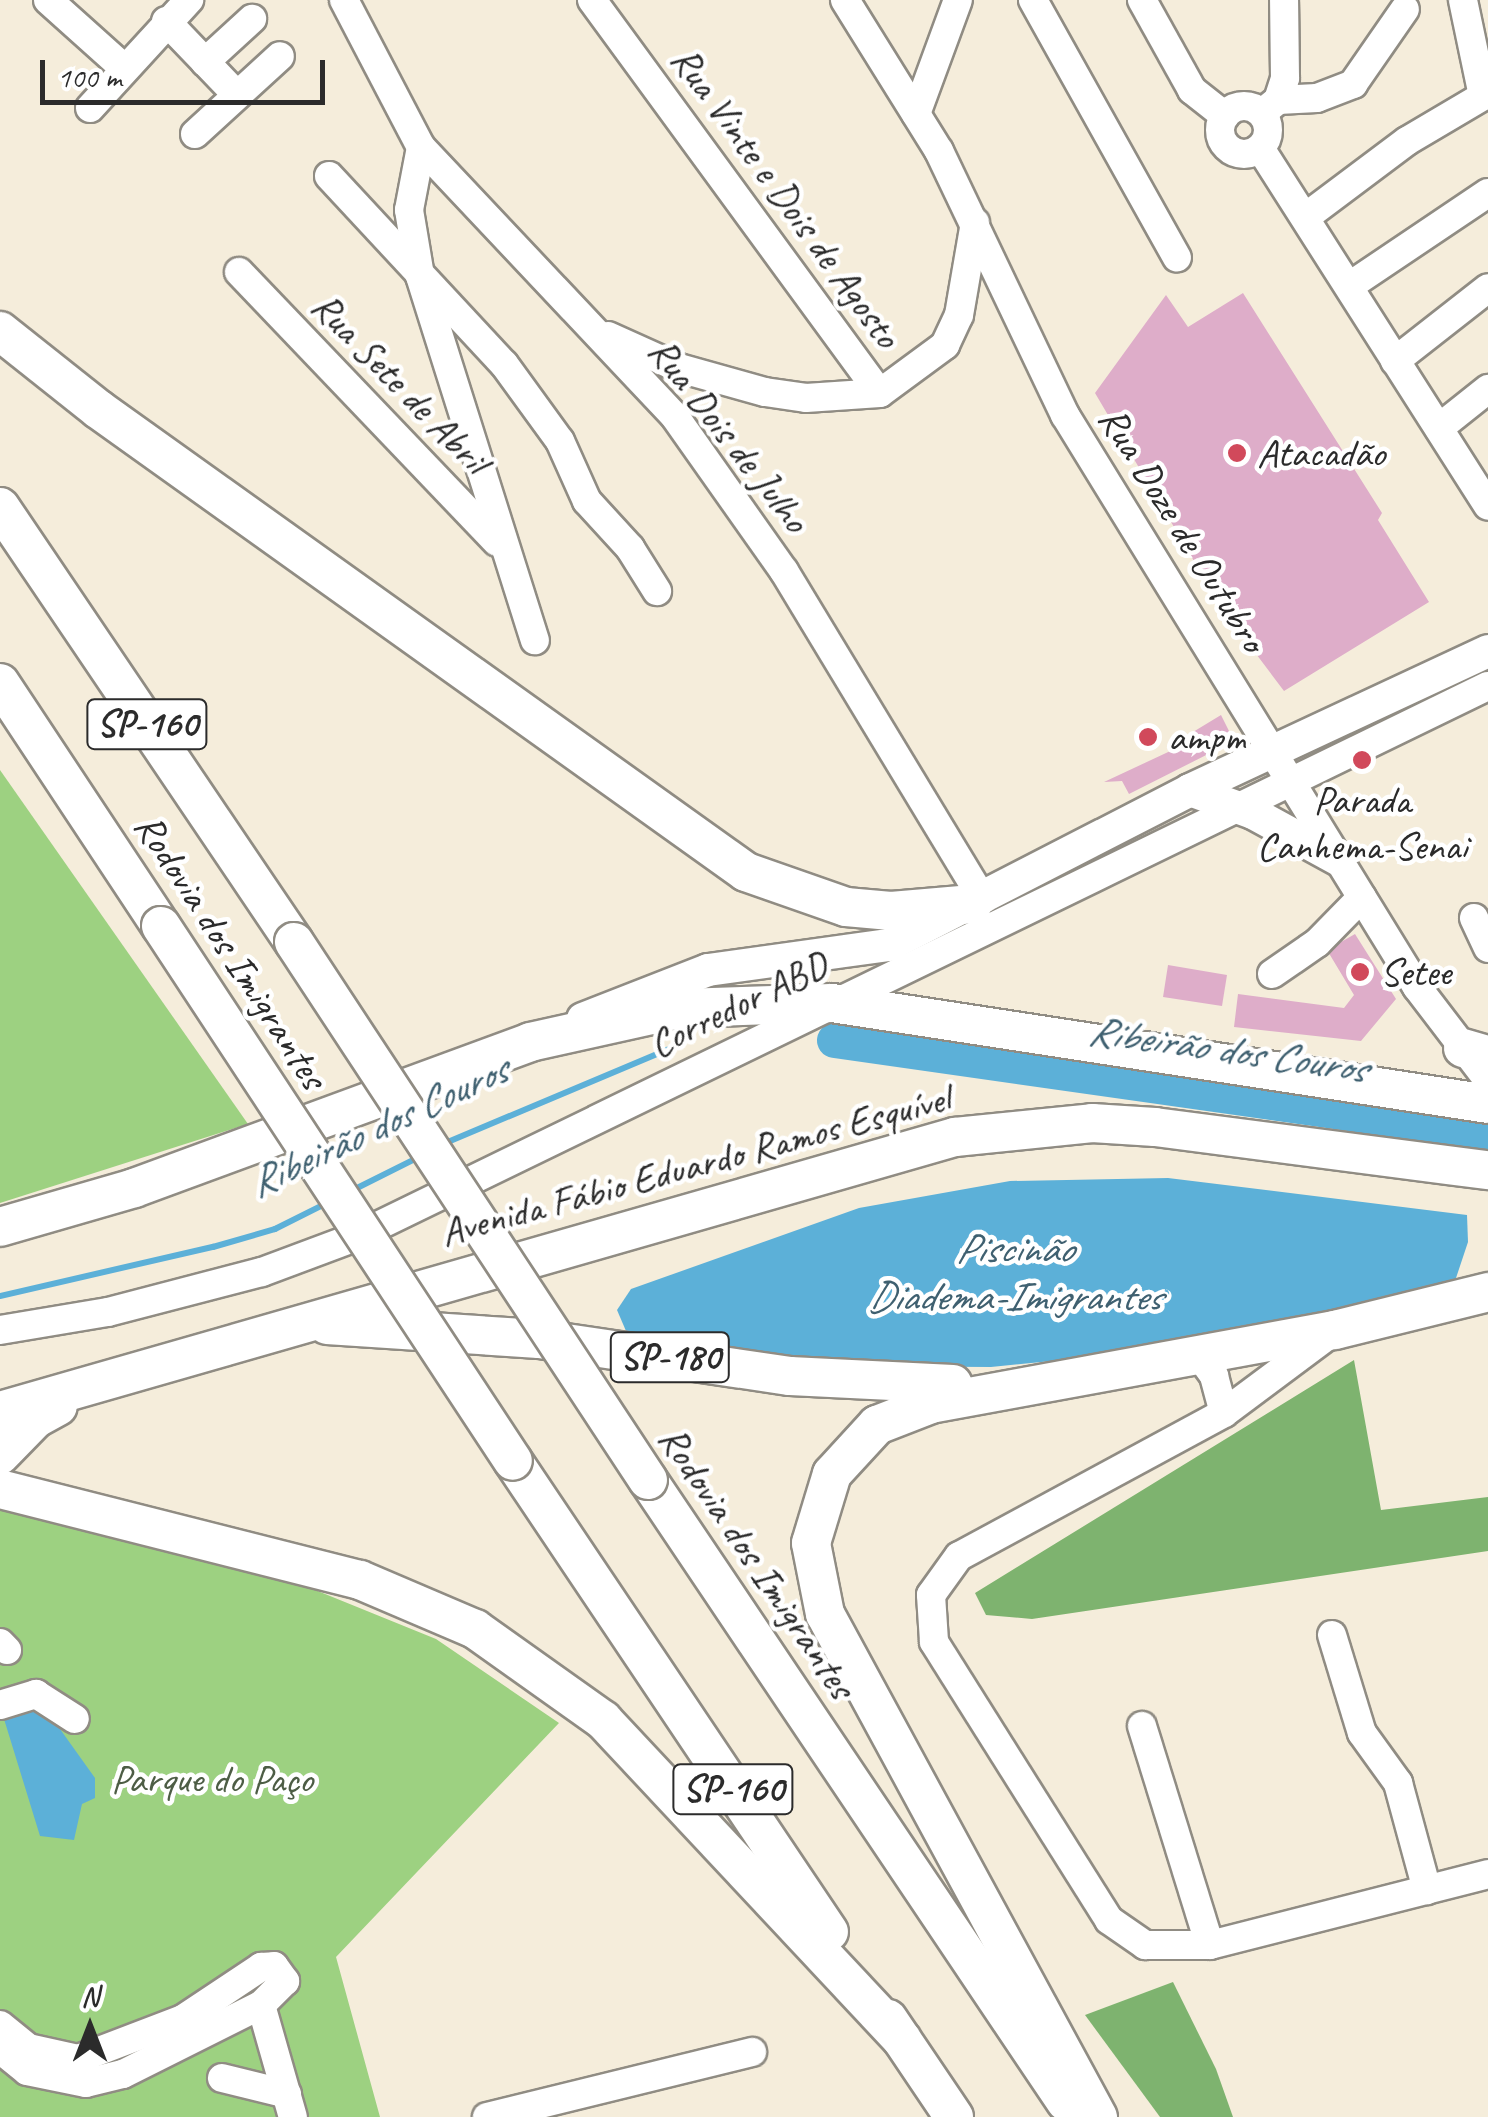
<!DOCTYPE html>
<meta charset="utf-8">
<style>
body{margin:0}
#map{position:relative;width:1488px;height:2117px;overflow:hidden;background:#f5eddb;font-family:Caveat,sans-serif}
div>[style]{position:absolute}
.green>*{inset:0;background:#9dd181}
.forest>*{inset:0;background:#7eb36f}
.water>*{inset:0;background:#5cb0d8}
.stream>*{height:6px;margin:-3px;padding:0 3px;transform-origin:3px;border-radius:3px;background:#5cb0d8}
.river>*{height:35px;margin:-17.5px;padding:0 17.5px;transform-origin:17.5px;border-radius:17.5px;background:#5cb0d8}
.building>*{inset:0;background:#deadc9}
.roads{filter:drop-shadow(2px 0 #908c83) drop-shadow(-2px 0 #908c83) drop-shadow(0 2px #908c83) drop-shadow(0 -2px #908c83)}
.minor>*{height:28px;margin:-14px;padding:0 14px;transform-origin:14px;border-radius:14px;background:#fff}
.minor>.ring{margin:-14px;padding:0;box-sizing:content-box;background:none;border:28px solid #fff;border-radius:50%}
.major>*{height:32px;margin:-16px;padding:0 16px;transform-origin:16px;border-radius:16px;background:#fff}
.highway>*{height:38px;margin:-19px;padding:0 19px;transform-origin:19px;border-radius:19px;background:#fff}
.bridges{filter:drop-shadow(2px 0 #908c83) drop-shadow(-2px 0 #908c83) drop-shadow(0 2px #908c83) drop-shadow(0 -2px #908c83)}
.highway-bridge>*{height:38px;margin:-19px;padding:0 19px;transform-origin:19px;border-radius:19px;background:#fff}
.dots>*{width:28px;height:28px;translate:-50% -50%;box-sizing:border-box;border:5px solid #fff;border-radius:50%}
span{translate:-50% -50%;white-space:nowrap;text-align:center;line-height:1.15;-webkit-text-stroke:9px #fff;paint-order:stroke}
.shield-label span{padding:2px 8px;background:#fff;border:2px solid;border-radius:8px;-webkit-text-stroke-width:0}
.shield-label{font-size:38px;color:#2b2b2b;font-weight:700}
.street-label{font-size:40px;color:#2b2b2b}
.poi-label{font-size:40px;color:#2b2b2b}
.left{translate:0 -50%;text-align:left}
.park-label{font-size:40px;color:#4d5d45}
.water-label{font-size:42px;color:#3f6070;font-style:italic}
.north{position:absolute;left:40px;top:1977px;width:100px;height:100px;-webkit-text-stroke:8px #fff;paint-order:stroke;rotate:0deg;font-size:28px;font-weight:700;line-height:40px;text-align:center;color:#2b2b2b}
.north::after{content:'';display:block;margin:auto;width:35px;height:45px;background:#2b2b2b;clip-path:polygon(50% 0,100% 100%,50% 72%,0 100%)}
.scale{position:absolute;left:40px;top:60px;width:285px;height:45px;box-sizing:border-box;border:5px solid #2b2b2b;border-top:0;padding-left:12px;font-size:30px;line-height:35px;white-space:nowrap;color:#2b2b2b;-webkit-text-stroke:8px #fff;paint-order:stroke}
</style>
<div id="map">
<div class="green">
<i style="clip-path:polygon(0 770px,248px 1124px,0 1203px)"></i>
<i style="clip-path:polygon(0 1498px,298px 1583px,436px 1639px,559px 1723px,336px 1957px,380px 2117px,0 2117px)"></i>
</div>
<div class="forest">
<i style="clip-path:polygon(1354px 1360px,1381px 1510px,1488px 1497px,1488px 1551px,1032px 1619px,986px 1615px,975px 1593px)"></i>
<i style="clip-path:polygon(1173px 1982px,1216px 2069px,1233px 2117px,1160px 2117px,1085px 2015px)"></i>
</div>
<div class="water">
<i style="clip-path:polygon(1168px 1178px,1467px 1215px,1468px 1242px,1455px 1281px,1364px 1305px,1122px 1354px,991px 1367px,817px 1366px,626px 1331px,617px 1310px,631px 1289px,859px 1208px,1010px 1181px)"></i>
<i style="clip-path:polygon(45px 1708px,95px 1778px,95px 1798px,82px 1804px,74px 1840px,40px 1836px,4px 1719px)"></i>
</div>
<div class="stream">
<i style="left:443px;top:1144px;width:247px;rotate:-22.8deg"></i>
<i style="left:349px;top:1192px;width:78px;rotate:-26.6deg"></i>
<i style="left:0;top:1296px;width:219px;rotate:-13deg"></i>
<i style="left:213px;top:1247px;width:65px;rotate:-16.2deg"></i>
<i style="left:275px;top:1229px;width:60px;rotate:-26.6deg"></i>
</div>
<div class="river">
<i style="left:834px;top:1040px;width:661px;rotate:8.09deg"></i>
</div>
<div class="building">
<i style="clip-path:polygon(1243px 293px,1382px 513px,1378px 520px,1429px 602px,1284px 691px,1241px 634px,1224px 597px,1217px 600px,1095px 393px,1166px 295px,1188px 327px)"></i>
<i style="clip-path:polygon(1221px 715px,1234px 741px,1129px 794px,1122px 781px,1104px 782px,1196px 739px,1193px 732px)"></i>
<i style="clip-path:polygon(1355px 934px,1396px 999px,1361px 1041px,1234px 1027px,1238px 994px,1344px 1008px,1354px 995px,1327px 950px)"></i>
<i style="clip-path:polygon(1168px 965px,1227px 975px,1222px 1006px,1163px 997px)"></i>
</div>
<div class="roads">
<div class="minor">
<i style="left:48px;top:0;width:103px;rotate:41.9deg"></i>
<i style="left:344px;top:0;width:166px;rotate:62.4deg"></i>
<i style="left:421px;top:147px;width:372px;rotate:46.7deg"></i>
<i style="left:676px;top:418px;width:187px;rotate:54.8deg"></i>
<i style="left:784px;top:571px;width:384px;rotate:58.8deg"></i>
<i style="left:592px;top:0;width:487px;rotate:53.8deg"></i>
<i style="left:845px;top:0;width:178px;rotate:58.1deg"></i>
<i style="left:939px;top:151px;width:293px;rotate:64.5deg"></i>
<i style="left:1065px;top:415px;width:672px;rotate:58.39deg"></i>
<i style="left:1417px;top:987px;width:117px;rotate:52.6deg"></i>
<i style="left:1033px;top:0;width:295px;rotate:60.8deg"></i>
<i style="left:1142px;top:0;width:103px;rotate:60.9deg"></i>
<i style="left:1192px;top:90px;width:42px;rotate:38.2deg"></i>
<i style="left:166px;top:21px;width:100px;rotate:46.2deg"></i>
<i style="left:205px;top:62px;width:64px;rotate:-42.5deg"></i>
<i style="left:1278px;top:100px;width:39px;rotate:-3deg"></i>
<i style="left:1317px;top:98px;width:39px;rotate:-21deg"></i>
<i style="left:1353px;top:84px;width:91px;rotate:-55.3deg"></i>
<i class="ring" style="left:1220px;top:106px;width:20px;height:20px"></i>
<i style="left:90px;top:108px;width:147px;rotate:-47.5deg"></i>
<i style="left:1267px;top:109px;width:14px;rotate:-39deg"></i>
<i style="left:1278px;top:100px;width:23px;rotate:-72deg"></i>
<i style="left:1285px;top:78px;width:78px;rotate:-90.7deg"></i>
<i style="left:916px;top:114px;width:121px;rotate:-69.8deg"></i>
<i style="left:195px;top:134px;width:115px;rotate:-42.5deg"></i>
<i style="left:421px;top:147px;width:64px;rotate:100.8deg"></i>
<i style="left:409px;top:210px;width:67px;rotate:80.5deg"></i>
<i style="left:420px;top:276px;width:382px;rotate:72.5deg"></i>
<i style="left:1260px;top:148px;width:424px;rotate:57.5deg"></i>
<i style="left:329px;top:176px;width:257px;rotate:47.1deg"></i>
<i style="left:504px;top:364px;width:95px;rotate:54deg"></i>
<i style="left:560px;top:441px;width:66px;rotate:65.8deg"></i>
<i style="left:587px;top:501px;width:64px;rotate:47.5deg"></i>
<i style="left:630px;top:548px;width:51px;rotate:57.9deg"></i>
<i style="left:1307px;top:216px;width:125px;rotate:-36.9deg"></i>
<i style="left:1407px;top:141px;width:88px;rotate:-30.6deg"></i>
<i style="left:1483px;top:96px;width:98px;rotate:-101.8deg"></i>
<i style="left:239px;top:272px;width:373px;rotate:46.3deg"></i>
<i style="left:1351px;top:285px;width:165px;rotate:-33.9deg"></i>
<i style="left:608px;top:336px;width:78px;rotate:24.3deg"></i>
<i style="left:679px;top:368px;width:89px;rotate:15.6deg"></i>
<i style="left:765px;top:392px;width:41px;rotate:8.3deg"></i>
<i style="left:806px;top:398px;width:74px;rotate:-3.9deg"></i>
<i style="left:880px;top:393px;width:81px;rotate:-36.4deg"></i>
<i style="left:945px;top:345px;width:33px;rotate:-65deg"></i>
<i style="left:959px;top:315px;width:94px;rotate:-80.2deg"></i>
<i style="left:1395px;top:361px;width:118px;rotate:-38.1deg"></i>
<i style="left:1439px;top:428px;width:63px;rotate:-38.5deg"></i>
<i style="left:1474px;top:918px;width:33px;rotate:65deg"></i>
<i style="left:1272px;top:974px;width:55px;rotate:-34.6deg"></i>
<i style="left:1317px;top:943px;width:64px;rotate:-45.6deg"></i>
<i style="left:0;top:1330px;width:109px;rotate:-9.5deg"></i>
<i style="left:108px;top:1312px;width:159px;rotate:-14.6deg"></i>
<i style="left:262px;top:1272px;width:97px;rotate:-20.5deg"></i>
<i style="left:353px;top:1238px;width:1262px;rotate:-25.94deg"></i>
<i style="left:1330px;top:1334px;width:132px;rotate:143.3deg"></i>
<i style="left:1224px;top:1413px;width:301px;rotate:151.6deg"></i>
<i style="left:959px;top:1556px;width:48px;rotate:125.7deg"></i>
<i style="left:931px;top:1595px;width:47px;rotate:86.3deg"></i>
<i style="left:934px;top:1642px;width:328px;rotate:57.8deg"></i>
<i style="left:1109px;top:1920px;width:44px;rotate:34.8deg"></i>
<i style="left:1145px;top:1945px;width:65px"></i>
<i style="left:1210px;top:1945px;width:287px;rotate:-14.3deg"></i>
<i style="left:1199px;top:1355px;width:26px;rotate:54deg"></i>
<i style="left:1214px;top:1376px;width:38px;rotate:75deg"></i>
<i style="left:1332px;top:1635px;width:102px;rotate:73deg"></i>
<i style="left:1362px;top:1733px;width:62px;rotate:54.2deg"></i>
<i style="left:1398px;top:1783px;width:111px;rotate:74.8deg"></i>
<i style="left:0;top:1643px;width:10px;rotate:45deg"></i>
<i style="left:0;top:1705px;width:38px;rotate:-17deg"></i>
<i style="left:36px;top:1694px;width:46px;rotate:32.7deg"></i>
<i style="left:1142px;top:1726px;width:229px;rotate:72.8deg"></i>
<i style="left:0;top:2025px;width:36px;rotate:39deg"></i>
<i style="left:28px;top:2048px;width:51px;rotate:12.4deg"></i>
<i style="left:78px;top:2059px;width:112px;rotate:-20.9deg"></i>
<i style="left:183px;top:2019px;width:94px;rotate:-33.7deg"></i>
<i style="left:261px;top:1967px;width:13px;rotate:-4deg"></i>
<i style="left:274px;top:1966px;width:19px;rotate:54deg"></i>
<i style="left:285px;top:1981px;width:34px;rotate:135deg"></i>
<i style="left:261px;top:2005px;width:116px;rotate:74.1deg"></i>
<i style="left:0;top:2049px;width:35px;rotate:39deg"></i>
<i style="left:27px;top:2071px;width:60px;rotate:11.5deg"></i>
<i style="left:86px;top:2083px;width:38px;rotate:-14deg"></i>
<i style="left:123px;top:2074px;width:154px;rotate:-26.6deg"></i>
<i style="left:222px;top:2078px;width:67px;rotate:13.8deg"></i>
<i style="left:487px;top:2117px;width:273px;rotate:-13.8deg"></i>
</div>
<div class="major">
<i style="left:1190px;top:790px;width:67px;rotate:20.1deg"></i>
<i style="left:1253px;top:813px;width:98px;rotate:28.7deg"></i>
<i style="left:583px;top:1019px;width:134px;rotate:-21.4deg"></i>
<i style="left:708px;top:970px;width:183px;rotate:-7.9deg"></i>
<i style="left:889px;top:945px;width:339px;rotate:-27.2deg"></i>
<i style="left:1190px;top:790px;width:329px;rotate:-25deg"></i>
</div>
<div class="highway">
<i style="left:0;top:331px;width:125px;rotate:38.5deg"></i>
<i style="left:98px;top:409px;width:796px;rotate:35.55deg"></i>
<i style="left:746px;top:872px;width:106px;rotate:19.3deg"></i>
<i style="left:846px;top:907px;width:45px;rotate:5.1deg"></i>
<i style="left:891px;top:911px;width:82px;rotate:-4.9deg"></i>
<i style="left:0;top:507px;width:525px;rotate:55.95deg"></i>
<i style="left:0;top:683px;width:291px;rotate:56.5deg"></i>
<i style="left:1463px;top:1048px;width:26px;rotate:16deg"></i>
<i style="left:0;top:1227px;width:140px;rotate:-16.2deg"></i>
<i style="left:134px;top:1188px;width:422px;rotate:-20.2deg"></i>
<i style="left:530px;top:1042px;width:157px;rotate:-12.5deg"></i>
<i style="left:683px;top:1008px;width:149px;rotate:-1.9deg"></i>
<i style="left:832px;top:1003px;width:664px;rotate:8.75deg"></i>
<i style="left:327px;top:1325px;width:212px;rotate:3.8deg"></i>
<i style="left:539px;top:1339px;width:254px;rotate:8.4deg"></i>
<i style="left:790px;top:1376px;width:163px;rotate:2.8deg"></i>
<i style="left:0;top:1411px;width:994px;rotate:-16.01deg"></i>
<i style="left:955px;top:1137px;width:138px;rotate:-5.8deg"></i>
<i style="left:1092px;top:1123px;width:63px;rotate:3.6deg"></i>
<i style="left:1155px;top:1127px;width:336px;rotate:7.4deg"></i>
<i style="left:0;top:1455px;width:50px;rotate:-45.8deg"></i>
<i style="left:35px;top:1419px;width:26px;rotate:-29deg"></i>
<i style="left:513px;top:1461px;width:567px;rotate:56.14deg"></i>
<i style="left:648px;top:1480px;width:749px;rotate:56.1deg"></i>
<i style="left:0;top:1489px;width:371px;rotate:14.2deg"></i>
<i style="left:360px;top:1580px;width:125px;rotate:23.1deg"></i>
<i style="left:475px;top:1629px;width:157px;rotate:35.4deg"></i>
<i style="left:603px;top:1720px;width:437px;rotate:46.9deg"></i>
<i style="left:888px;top:2019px;width:118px;rotate:56deg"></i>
<i style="left:1098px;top:2117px;width:572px;rotate:-118.49deg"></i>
<i style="left:825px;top:1614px;width:72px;rotate:-101.2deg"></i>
<i style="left:811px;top:1543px;width:72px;rotate:-73.1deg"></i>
<i style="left:832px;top:1474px;width:67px;rotate:-47.4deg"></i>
<i style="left:877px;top:1425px;width:58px;rotate:-21.3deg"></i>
<i style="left:931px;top:1404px;width:411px;rotate:-10.4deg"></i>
<i style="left:1335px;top:1330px;width:158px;rotate:-13.9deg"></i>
</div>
</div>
<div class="bridges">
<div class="highway-bridge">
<i style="left:161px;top:926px;width:640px;rotate:56.66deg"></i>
<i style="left:294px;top:942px;width:644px;rotate:56.66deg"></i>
</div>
</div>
<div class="dots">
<i style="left:1237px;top:453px;background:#d1495b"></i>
<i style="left:1148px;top:737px;background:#d1495b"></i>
<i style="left:1362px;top:760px;background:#d1495b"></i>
<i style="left:1360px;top:972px;background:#d1495b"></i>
</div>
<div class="shield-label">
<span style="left:147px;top:724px">SP-160</span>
<span style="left:670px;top:1357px">SP-180</span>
<span style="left:733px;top:1789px">SP-160</span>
</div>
<div class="street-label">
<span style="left:786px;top:197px;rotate:54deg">Rua Vinte e Dois de Agosto</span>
<span style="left:400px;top:383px;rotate:46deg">Rua Sete de Abril</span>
<span style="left:729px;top:435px;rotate:52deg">Rua Dois de Julho</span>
<span style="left:1183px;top:529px;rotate:58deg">Rua Doze de Outubro</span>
<span style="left:231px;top:951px;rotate:57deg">Rodovia dos Imigrantes</span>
<span style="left:738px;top:1004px;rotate:-26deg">Corredor ABD</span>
<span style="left:695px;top:1165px;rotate:-15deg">Avenida Fábio Eduardo Ramos Esquível</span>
<span style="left:757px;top:1562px;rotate:56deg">Rodovia dos Imigrantes</span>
</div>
<div class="poi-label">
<span class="left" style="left:1257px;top:453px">Atacadão</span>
<span class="left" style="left:1168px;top:737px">ampm</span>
<span style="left:1362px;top:823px">Parada<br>Canhema-Senai</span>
<span class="left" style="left:1380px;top:972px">Setee</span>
</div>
<div class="park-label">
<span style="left:212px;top:1779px">Parque do Paço</span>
</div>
<div class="water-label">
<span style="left:1227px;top:1050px;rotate:8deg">Ribeirão dos Couros</span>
<span style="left:378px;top:1127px;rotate:-25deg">Ribeirão dos Couros</span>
<span style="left:1014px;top:1273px">Piscinão<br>Diadema-Imigrantes</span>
</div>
<div class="north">N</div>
<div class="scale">100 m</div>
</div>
